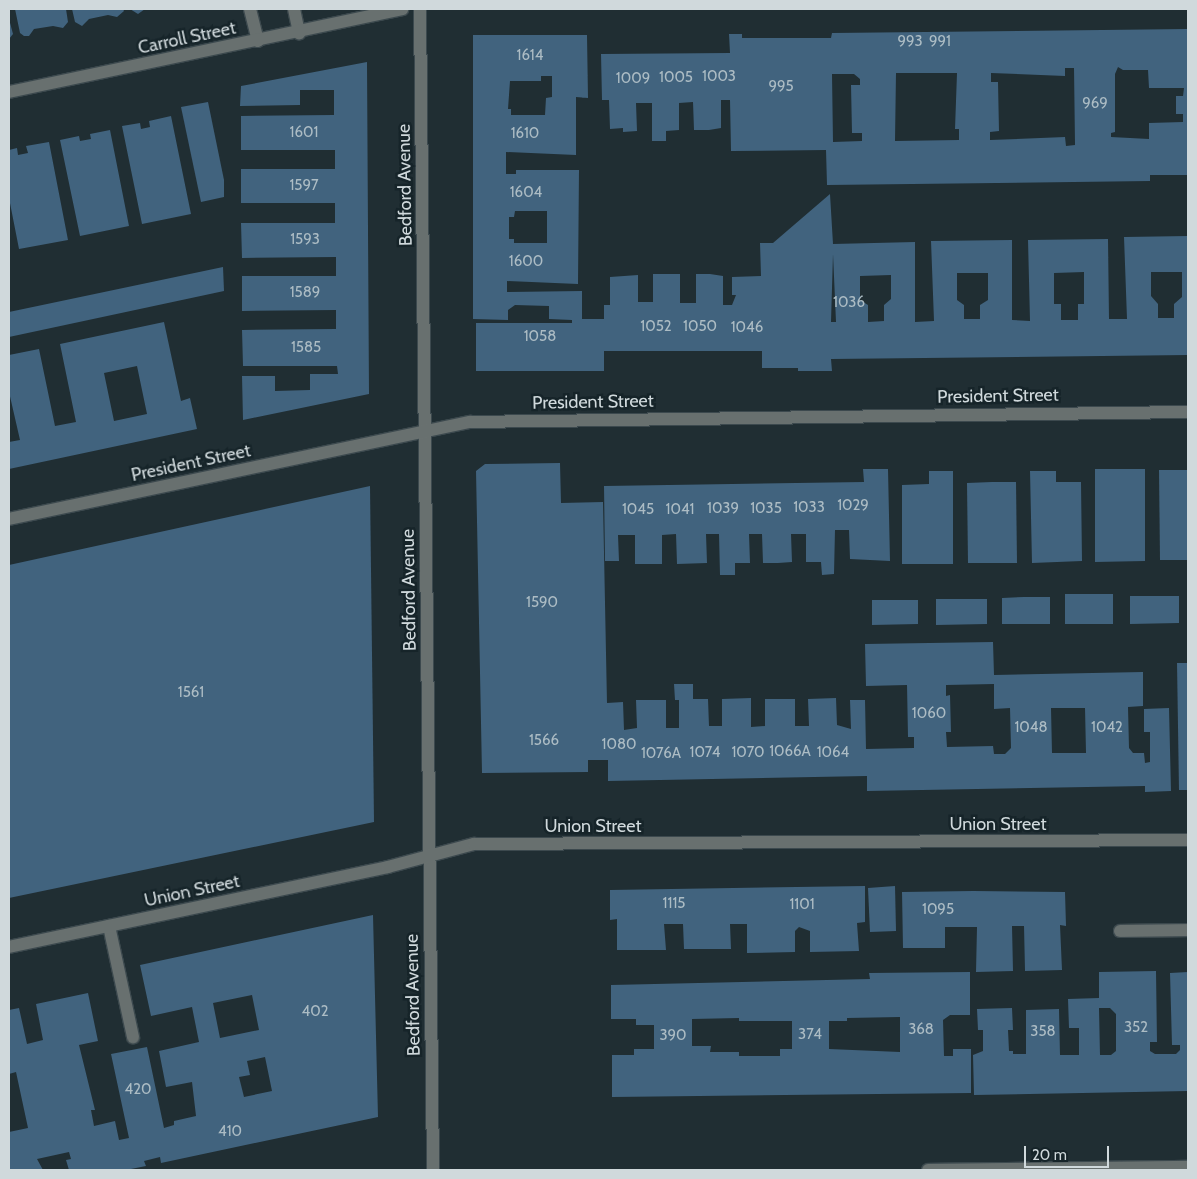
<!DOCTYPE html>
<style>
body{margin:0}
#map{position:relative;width:1197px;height:1179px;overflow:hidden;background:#202e33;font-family:Cabin,sans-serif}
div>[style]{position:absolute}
.building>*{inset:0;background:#41637e}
.roads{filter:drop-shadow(1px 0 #3c494e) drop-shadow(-1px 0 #3c494e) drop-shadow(0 1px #3c494e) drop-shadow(0 -1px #3c494e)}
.minor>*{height:12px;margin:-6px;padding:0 6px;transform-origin:6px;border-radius:6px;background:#68706f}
span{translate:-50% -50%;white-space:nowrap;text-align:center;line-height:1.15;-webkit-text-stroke:5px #162429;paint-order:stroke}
.number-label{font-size:15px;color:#acbcc4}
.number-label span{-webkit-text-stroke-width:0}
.street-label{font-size:18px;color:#d0d9dc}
.frame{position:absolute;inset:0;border:10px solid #d0d9dc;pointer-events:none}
.scale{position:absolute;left:1024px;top:1146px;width:85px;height:22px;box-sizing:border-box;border:2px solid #d0d9dc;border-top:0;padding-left:6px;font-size:15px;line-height:18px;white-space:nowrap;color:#d0d9dc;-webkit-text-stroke:4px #162429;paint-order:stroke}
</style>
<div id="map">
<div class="building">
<i style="clip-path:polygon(15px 9px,66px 9px,68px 22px,63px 28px,53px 26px,34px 29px,29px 36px,24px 36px,20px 33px)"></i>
<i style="clip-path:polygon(72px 9px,123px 9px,124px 11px,117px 17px,108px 15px,89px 19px,82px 26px,75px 22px)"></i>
<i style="clip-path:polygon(130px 9px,145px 9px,138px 14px)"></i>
<i style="clip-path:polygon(9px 19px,13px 34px,9px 39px)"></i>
<i style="clip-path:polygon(evenodd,1188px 29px,1188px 175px,1150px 175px,1150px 181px,827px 185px,826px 150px,731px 151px,730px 100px,721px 100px,721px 128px,709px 130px,694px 130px,693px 102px,679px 103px,679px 130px,666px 131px,666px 141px,652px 141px,652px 103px,636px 103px,637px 131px,623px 132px,623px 128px,610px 129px,609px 100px,602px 100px,601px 54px,730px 53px,729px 34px,742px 34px,742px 38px,831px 38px,832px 33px,1188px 29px,1118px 67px,1123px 70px,1148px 70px,1149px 88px,1184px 88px,1183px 96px,1176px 96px,1176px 114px,1183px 114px,1183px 122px,1149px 123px,1149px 139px,1111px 137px,1111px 133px,1115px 132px,1115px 74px,1118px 67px,1188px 29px,1065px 68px,1074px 68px,1075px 145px,1066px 146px,1065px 137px,990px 140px,990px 132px,999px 131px,998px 82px,991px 82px,991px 73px,1065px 76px,1065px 68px,1188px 29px,896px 73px,957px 73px,955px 129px,959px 129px,959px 140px,895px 141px,896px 73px,1188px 29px,832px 74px,854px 74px,860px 79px,860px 85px,851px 85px,852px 133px,862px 133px,862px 141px,833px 142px,832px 74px)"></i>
<i style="clip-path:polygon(evenodd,473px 35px,587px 35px,588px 98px,576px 97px,576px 155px,506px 152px,506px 174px,516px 174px,516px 170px,579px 170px,578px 284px,507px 281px,507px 292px,582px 291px,582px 319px,604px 319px,604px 305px,610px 305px,610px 277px,638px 275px,638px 302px,653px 302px,653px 274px,680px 274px,680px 303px,696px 303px,696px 274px,710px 274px,723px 276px,723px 305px,732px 305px,736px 295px,732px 295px,732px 277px,761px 276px,760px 243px,773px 243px,830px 194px,833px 244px,915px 242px,915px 322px,934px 321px,931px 241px,1012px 240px,1012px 320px,1030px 321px,1028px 240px,1108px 239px,1109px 319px,1127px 319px,1124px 237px,1188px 236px,1188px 355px,831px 359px,832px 371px,798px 371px,798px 368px,762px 368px,762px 351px,604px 351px,604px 371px,476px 371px,476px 323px,572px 323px,572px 320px,549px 319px,549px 306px,515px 305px,508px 310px,508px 320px,473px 319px,473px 35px,541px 76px,552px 76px,552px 97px,546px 98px,545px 115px,511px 115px,511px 109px,508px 109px,510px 81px,541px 81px,541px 76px,473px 35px,515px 211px,547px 211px,547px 243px,514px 243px,514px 239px,509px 239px,509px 217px,514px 217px,515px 211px,473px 35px,833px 254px,836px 322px,831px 322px,833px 254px,473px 35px,1084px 272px,1084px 304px,1078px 304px,1078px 320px,1061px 320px,1061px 304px,1054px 304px,1054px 273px,1084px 272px,473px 35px,1151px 272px,1182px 272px,1182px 297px,1174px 304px,1174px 318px,1158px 318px,1158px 304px,1151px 296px,1151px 272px,473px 35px,957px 273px,988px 273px,988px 300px,980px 305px,980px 319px,964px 319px,964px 305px,957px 300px,957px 273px,473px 35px,891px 275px,891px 299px,884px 305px,884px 321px,868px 322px,868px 305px,860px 300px,860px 276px,891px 275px)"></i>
<i style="clip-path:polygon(367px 62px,369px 394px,243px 420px,242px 376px,275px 376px,275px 391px,310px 390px,310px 374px,338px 374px,337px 366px,243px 366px,242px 330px,336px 329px,336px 310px,242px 311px,242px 276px,336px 276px,336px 257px,242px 258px,241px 223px,335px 223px,335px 203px,241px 203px,241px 169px,335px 169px,335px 150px,241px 150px,241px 116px,334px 115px,334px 90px,300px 90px,300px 105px,240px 106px,241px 86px)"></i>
<i style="clip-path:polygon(208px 102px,224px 180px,224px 197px,201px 202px,181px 107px)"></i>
<i style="clip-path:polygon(171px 116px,191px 214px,142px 224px,122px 126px,140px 123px,141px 129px,150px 127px,149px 121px)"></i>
<i style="clip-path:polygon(110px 130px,129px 226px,80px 236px,60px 140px,79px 136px,80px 141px,91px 139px,90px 134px)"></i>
<i style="clip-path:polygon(49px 142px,68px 240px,19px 249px,9px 198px,9px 150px,17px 148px,18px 155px,28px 153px,26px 146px)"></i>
<i style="clip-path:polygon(223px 267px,224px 291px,9px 337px,9px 312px)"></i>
<i style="clip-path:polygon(evenodd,164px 322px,181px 401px,190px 398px,197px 429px,9px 469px,9px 442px,20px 440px,9px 392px,9px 355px,39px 349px,55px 426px,76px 422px,60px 344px,164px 322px,137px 366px,147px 414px,114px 421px,104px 373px,137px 366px)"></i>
<i style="clip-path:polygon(evenodd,560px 463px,561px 503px,603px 502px,607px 703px,623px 702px,624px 730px,637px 728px,636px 700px,666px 700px,666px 728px,679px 728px,679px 700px,675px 700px,674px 684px,693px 684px,693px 699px,708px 699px,709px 726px,722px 726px,722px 699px,751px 698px,751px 727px,765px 726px,765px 699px,795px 699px,795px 726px,809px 726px,808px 699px,836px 698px,837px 725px,851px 729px,850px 700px,865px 700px,866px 749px,914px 748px,914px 737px,908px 737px,907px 685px,866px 686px,865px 644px,993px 642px,994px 675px,1143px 672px,1143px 706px,1128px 707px,1129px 748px,1133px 753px,1144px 753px,1145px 763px,1150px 762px,1150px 732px,1144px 732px,1144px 709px,1169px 708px,1171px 791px,1145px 792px,1145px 786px,867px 791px,867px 776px,608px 781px,608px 760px,588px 760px,588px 772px,482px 773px,476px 471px,485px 464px,560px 463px,994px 684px,994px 709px,1010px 708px,1011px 748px,1005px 754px,994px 754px,993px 746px,947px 747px,946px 732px,951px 732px,950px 695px,946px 696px,946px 685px,994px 684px,560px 463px,1051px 708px,1085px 708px,1086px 753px,1052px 753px,1051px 708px)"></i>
<i style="clip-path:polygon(863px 469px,888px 469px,890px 561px,850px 559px,849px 530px,835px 530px,834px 574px,822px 575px,821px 562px,806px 562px,806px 534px,791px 534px,792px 562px,778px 563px,763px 563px,762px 534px,749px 534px,750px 563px,735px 563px,735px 575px,720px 575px,719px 534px,706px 534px,707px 563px,677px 564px,676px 534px,662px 535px,662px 564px,635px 564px,635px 535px,618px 535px,619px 561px,605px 561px,604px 486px,864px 482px)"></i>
<i style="clip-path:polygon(1095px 469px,1145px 469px,1145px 561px,1095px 562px)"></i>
<i style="clip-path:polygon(1159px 470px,1188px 470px,1188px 560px,1160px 560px)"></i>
<i style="clip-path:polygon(929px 471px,953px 471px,953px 564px,902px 564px,902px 485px,929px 484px)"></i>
<i style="clip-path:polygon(1030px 471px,1056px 471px,1056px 482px,1081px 482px,1082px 561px,1032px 563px)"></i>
<i style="clip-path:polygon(992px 482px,1016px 482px,1017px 563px,968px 563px,967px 483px)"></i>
<i style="clip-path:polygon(370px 486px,374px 822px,9px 898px,9px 565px)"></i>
<i style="clip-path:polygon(1065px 594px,1113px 594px,1113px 624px,1065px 624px)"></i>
<i style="clip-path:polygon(1130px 596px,1179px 596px,1179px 623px,1130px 624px)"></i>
<i style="clip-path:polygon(1024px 597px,1050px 597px,1050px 624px,1002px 624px,1002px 598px)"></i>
<i style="clip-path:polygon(936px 599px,987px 599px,987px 624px,936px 625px)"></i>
<i style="clip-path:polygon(872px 600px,918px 600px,918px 624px,872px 625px)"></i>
<i style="clip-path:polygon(1177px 663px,1188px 663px,1188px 790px,1179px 790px)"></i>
<i style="clip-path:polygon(865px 886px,865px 922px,857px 923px,859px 951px,810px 952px,810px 931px,799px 927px,795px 931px,795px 952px,747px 953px,747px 924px,730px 924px,731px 949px,684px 949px,683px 924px,664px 924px,666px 950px,617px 950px,617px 919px,610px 920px,610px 890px)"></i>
<i style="clip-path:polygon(895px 886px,896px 931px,870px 932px,868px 888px)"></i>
<i style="clip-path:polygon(973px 891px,1065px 892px,1066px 926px,1060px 925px,1062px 970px,1025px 971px,1024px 926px,1012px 926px,1013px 971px,976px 972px,977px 927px,945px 927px,945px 948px,903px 948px,902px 892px)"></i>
<i style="clip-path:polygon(evenodd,373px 915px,378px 1117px,161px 1163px,160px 1157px,144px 1161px,146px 1166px,126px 1170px,69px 1170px,66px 1160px,71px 1159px,69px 1152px,37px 1159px,43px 1170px,9px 1170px,9px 1132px,28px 1128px,16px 1072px,9px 1074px,9px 1010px,19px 1008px,27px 1044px,43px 1040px,36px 1004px,88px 993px,98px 1041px,79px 1045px,95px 1110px,91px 1110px,94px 1126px,115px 1121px,119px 1140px,129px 1138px,111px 1054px,147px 1047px,164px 1128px,174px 1125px,174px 1121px,196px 1116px,192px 1082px,166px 1087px,159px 1051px,199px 1042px,192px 1007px,151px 1016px,140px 965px,373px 915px,252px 995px,259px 1030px,220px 1038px,213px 1003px,252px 995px,373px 915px,265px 1057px,272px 1091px,244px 1097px,239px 1077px,250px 1075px,247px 1061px,265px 1057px)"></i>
<i style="clip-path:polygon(evenodd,1156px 971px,1157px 1042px,1150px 1042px,1150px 1051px,1155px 1054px,1176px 1054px,1180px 1050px,1180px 1045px,1172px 1045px,1170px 973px,1188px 972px,1188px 1091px,974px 1095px,973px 1055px,983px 1051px,983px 1030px,978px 1030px,977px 1009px,1012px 1008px,1013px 1030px,1008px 1030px,1009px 1051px,1013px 1051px,1013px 1054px,1026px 1054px,1026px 1010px,1059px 1009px,1060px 1055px,1079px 1055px,1079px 1028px,1069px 1028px,1068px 999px,1099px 998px,1099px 972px,1156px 971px,1099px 1008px,1110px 1008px,1116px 1014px,1116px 1051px,1111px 1055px,1100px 1055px,1099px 1008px)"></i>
<i style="clip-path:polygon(evenodd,970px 972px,970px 1015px,950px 1015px,943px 1020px,944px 1056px,953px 1056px,953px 1049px,971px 1049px,971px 1093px,612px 1097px,612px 1055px,634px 1055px,634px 1049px,654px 1049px,654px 1025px,636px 1025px,636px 1019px,611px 1019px,611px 985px,870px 979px,869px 973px,970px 972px,900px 1017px,900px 1052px,829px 1049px,829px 1021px,847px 1021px,847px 1018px,900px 1017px,970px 972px,739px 1018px,739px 1021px,792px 1021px,792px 1049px,780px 1049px,780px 1056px,739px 1056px,739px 1052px,710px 1052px,711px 1046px,692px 1046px,692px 1019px,739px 1018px)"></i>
</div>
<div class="roads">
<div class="minor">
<i style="left:250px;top:9px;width:33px;rotate:76deg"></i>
<i style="left:294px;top:9px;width:25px;rotate:78deg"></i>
<i style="left:420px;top:9px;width:1161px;rotate:89.36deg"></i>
<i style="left:9px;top:92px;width:402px;rotate:-11.9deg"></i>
<i style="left:9px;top:519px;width:471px;rotate:-11.9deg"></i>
<i style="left:470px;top:422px;width:718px;rotate:-0.8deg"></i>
<i style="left:109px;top:926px;width:114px;rotate:77.8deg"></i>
<i style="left:1120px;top:931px;width:68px;rotate:-0.8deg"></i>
<i style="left:9px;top:947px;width:387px;rotate:-11.9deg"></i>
<i style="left:388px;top:867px;width:89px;rotate:-15deg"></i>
<i style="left:474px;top:844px;width:714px;rotate:-0.32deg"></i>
<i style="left:928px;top:1170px;width:260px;rotate:-0.7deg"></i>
</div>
</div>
<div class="number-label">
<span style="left:910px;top:42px">993</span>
<span style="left:940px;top:42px">991</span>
<span style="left:530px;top:56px">1614</span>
<span style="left:719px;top:77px">1003</span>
<span style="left:676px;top:78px">1005</span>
<span style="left:633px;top:79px">1009</span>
<span style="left:781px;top:87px">995</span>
<span style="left:1095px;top:104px">969</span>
<span style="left:304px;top:133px">1601</span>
<span style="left:525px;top:134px">1610</span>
<span style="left:304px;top:186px">1597</span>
<span style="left:526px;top:193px">1604</span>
<span style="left:305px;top:240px">1593</span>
<span style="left:526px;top:262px">1600</span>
<span style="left:305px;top:293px">1589</span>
<span style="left:849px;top:303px">1036</span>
<span style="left:656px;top:327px">1052</span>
<span style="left:700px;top:327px">1050</span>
<span style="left:747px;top:328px">1046</span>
<span style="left:540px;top:337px">1058</span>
<span style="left:306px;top:348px">1585</span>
<span style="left:853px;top:506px">1029</span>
<span style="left:809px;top:508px">1033</span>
<span style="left:723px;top:509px">1039</span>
<span style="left:766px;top:509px">1035</span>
<span style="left:638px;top:510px">1045</span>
<span style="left:680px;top:510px">1041</span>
<span style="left:542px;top:603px">1590</span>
<span style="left:191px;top:693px">1561</span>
<span style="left:929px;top:714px">1060</span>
<span style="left:1031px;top:728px">1048</span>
<span style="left:1107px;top:728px">1042</span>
<span style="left:544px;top:741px">1566</span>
<span style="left:619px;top:745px">1080</span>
<span style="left:790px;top:752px">1066A</span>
<span style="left:705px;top:753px">1074</span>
<span style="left:748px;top:753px">1070</span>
<span style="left:833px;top:753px">1064</span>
<span style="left:661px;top:754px">1076A</span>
<span style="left:674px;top:904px">1115</span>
<span style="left:802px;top:905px">1101</span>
<span style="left:938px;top:910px">1095</span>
<span style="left:315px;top:1012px">402</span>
<span style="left:1136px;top:1028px">352</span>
<span style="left:921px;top:1030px">368</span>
<span style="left:1043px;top:1032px">358</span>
<span style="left:810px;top:1035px">374</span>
<span style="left:673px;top:1036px">390</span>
<span style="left:138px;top:1090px">420</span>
<span style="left:230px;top:1132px">410</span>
</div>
<div class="street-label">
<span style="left:187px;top:38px;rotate:-12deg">Carroll Street</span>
<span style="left:405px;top:185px;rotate:-91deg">Bedford Avenue</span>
<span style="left:998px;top:396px;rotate:-1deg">President Street</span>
<span style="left:593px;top:402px;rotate:-1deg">President Street</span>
<span style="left:191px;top:463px;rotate:-12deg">President Street</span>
<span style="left:409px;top:590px;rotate:-91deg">Bedford Avenue</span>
<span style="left:998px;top:824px">Union Street</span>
<span style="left:593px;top:826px">Union Street</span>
<span style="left:192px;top:891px;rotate:-12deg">Union Street</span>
<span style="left:413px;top:995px;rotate:-91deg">Bedford Avenue</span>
</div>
<div class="frame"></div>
<div class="scale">20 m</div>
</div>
